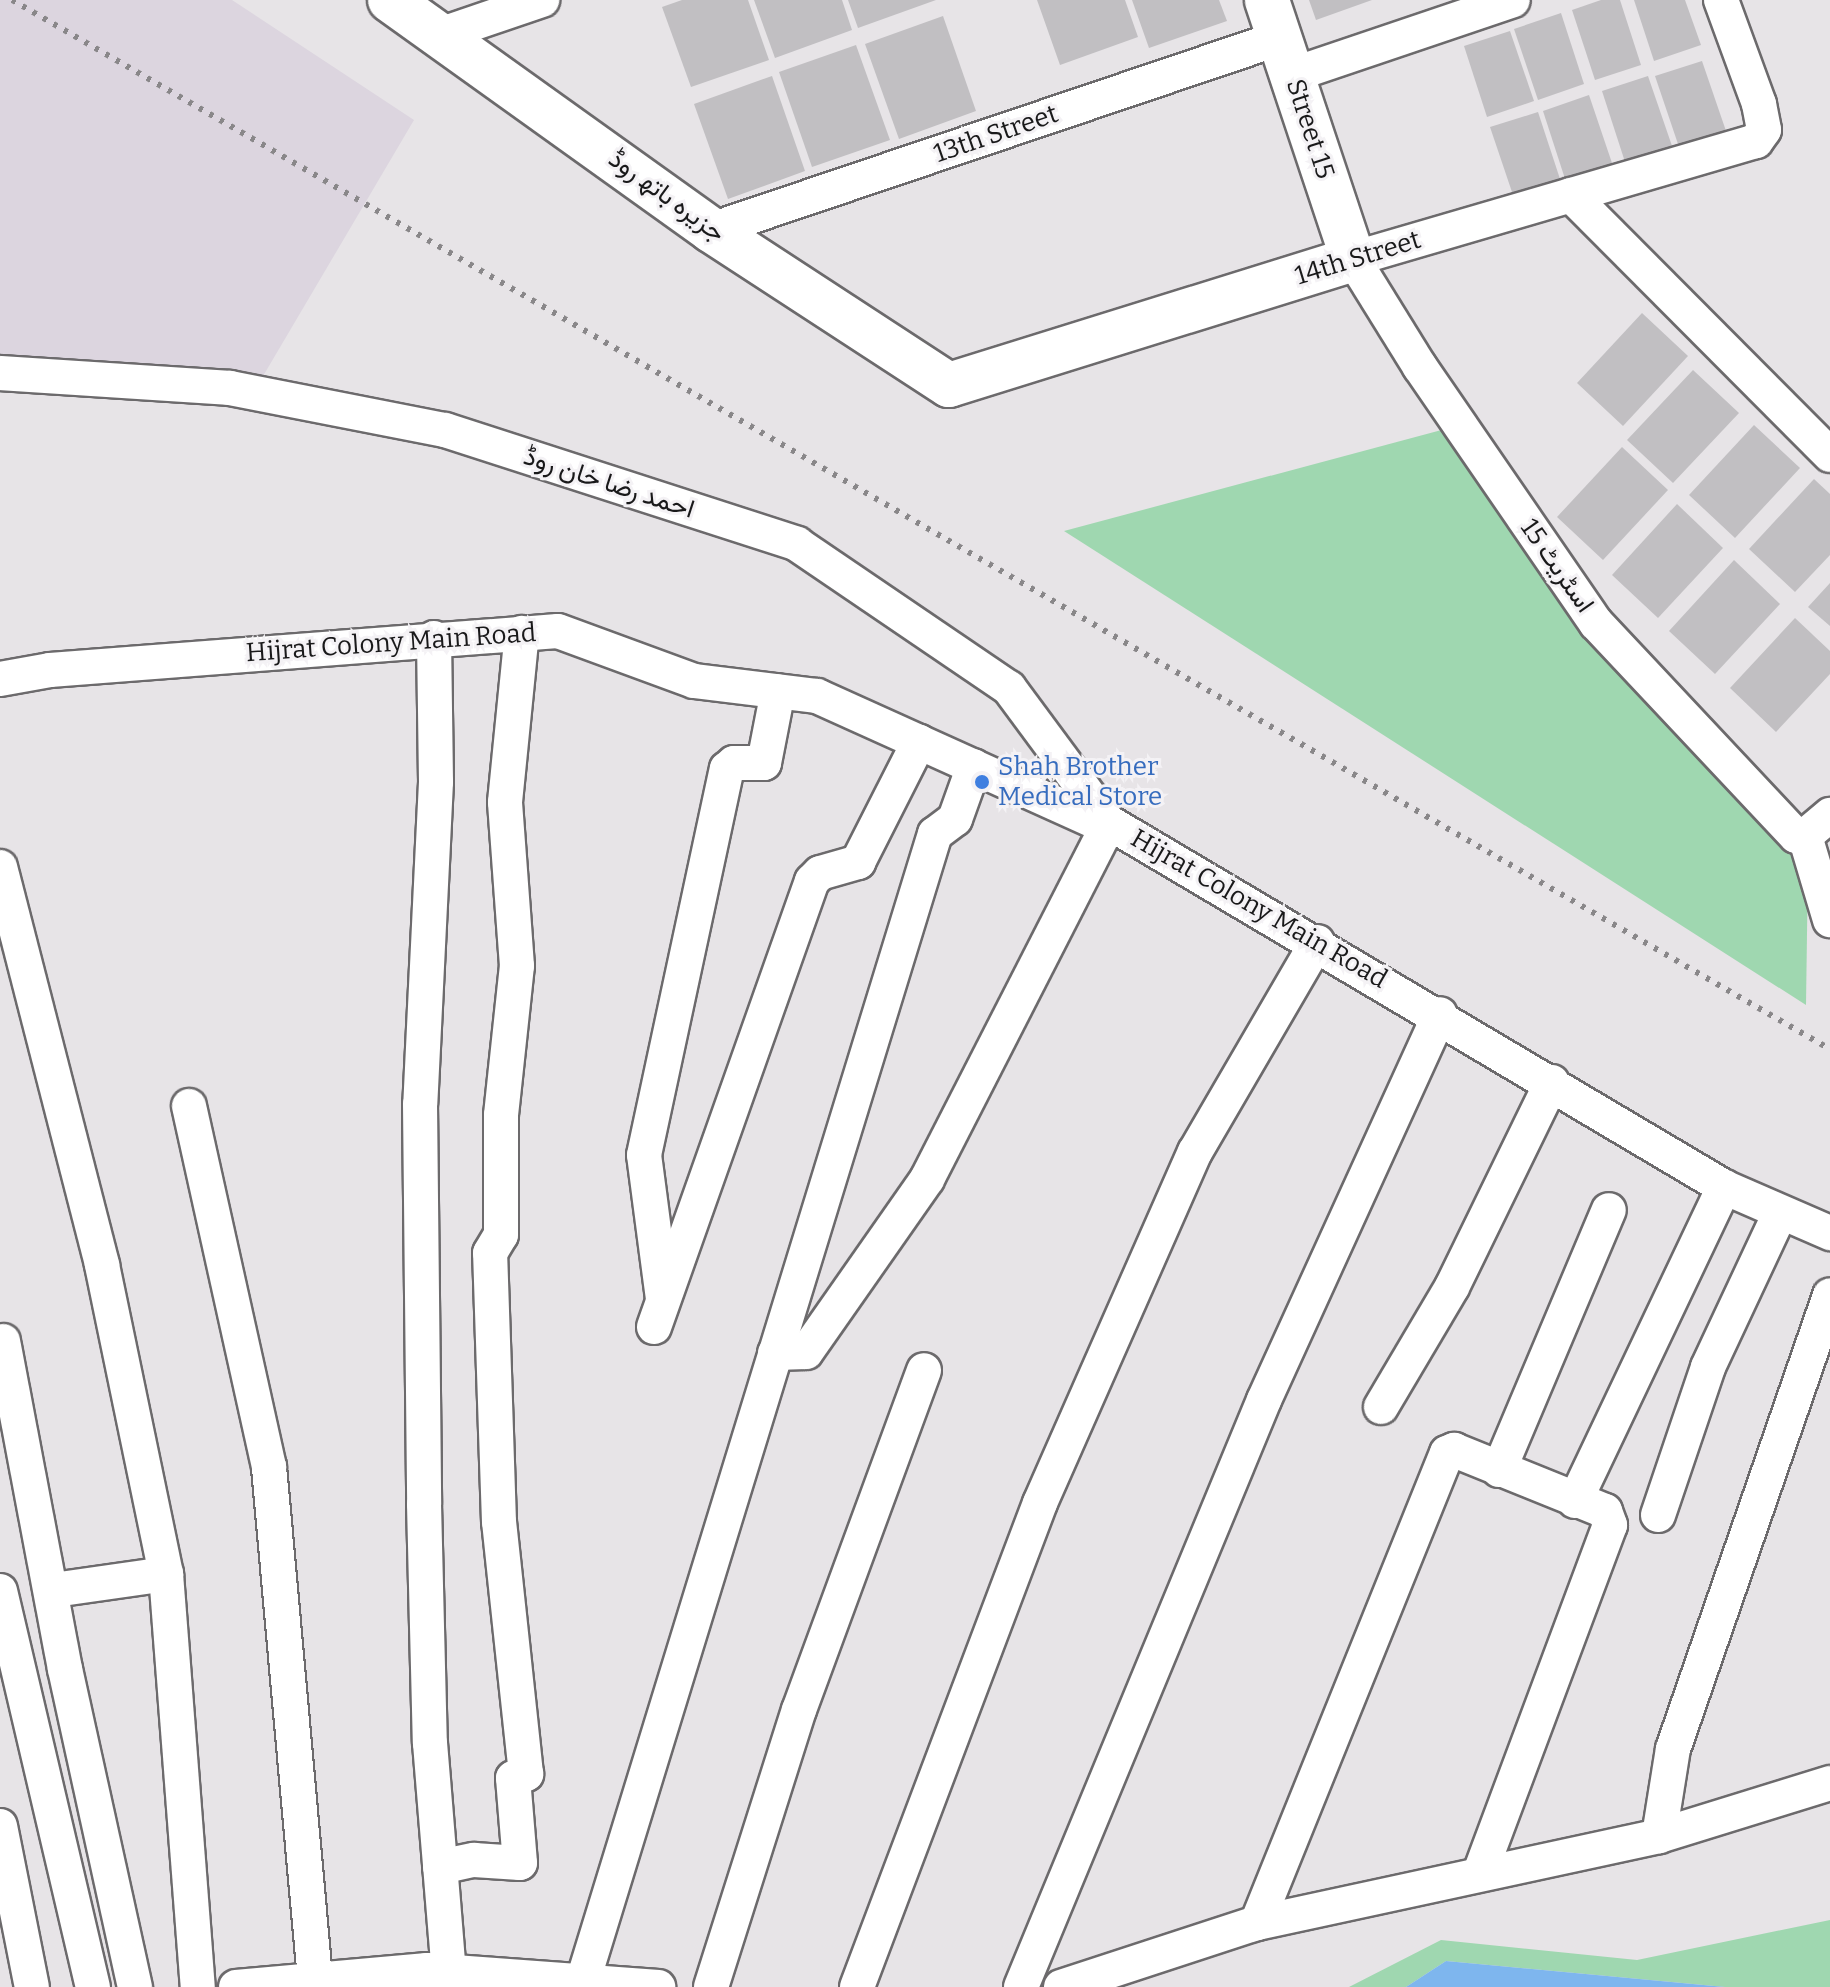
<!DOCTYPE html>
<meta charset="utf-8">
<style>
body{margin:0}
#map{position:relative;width:1830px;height:1987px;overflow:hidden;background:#e7e4e7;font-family:Bitter,Vazirmatn,serif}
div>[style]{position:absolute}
.built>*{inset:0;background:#dcd5df}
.green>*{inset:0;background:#9fd7b0}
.water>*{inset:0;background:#7eb6ee}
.building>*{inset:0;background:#c1bfc2}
.roads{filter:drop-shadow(2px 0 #6c6a6c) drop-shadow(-2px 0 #6c6a6c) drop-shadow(0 2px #6c6a6c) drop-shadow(0 -2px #6c6a6c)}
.street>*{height:34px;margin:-17px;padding:0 17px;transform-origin:17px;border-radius:17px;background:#fff}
.secondary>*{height:44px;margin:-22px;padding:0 22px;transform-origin:22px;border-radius:22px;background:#fff}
.rail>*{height:6px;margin-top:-3px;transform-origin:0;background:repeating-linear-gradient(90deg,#898789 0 4px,transparent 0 12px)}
.dots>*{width:22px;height:22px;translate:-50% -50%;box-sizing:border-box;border:4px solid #f4f2f5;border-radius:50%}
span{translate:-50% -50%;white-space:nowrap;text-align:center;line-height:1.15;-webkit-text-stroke:6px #f4f2f5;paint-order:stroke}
.street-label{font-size:26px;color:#19191a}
.shop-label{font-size:26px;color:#366cbe}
.left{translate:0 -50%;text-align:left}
</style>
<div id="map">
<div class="built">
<i style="clip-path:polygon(0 0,232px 0,414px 120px,256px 388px,0 376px)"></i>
</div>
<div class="green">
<i style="clip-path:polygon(1449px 428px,1808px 862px,1806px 1005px,1064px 531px)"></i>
<i style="clip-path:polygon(1830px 1920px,1830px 1987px,1725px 1987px,1446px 1961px,1406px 1987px,1349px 1987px,1441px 1940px,1637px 1960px)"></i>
</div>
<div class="water">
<i style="clip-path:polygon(1446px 1961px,1725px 1987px,1406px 1987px)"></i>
</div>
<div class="building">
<i style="clip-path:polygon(682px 0,748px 0,769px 60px,691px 87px,662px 7px)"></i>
<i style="clip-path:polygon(754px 0,842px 0,852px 30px,775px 58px)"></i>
<i style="clip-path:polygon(848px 0,936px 0,858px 28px)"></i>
<i style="clip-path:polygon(1037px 0,1125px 0,1138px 37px,1060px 65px)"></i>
<i style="clip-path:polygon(1132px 0,1219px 0,1227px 21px,1149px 48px)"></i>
<i style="clip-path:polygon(1309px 0,1372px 0,1316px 20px)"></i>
<i style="clip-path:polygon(1601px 0,1620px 0,1641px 65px,1595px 80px,1572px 10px)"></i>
<i style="clip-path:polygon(1634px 0,1685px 0,1701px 45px,1654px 61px)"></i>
<i style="clip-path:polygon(1561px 13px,1584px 84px,1538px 100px,1514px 29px)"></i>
<i style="clip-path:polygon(943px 16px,976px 111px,899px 139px,865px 44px)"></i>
<i style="clip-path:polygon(1510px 31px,1534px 101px,1487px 117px,1464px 46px)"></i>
<i style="clip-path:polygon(856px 45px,890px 140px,812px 167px,779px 72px)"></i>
<i style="clip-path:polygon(1702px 61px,1726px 131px,1679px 147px,1655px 76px)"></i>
<i style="clip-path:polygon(772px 76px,805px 171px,728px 199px,694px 104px)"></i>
<i style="clip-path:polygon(1648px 76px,1672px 146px,1625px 162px,1602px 91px)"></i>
<i style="clip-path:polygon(1589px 95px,1613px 166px,1566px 182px,1543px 111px)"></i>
<i style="clip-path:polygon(1538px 112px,1561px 182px,1514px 198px,1490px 127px)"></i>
<i style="clip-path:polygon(1642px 313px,1688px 356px,1623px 426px,1577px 383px)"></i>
<i style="clip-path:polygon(1693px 370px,1739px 413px,1673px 483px,1627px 440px)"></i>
<i style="clip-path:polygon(1754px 425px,1800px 468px,1735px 538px,1689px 495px)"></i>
<i style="clip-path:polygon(1622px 447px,1668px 490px,1603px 560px,1557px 517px)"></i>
<i style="clip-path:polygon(1814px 479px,1830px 494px,1830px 555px,1795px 592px,1749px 549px)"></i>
<i style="clip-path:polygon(1677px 504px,1723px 548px,1658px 618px,1612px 575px)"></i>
<i style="clip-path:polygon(1734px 560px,1780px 604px,1715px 674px,1669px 631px)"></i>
<i style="clip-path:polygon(1830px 583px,1830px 626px,1808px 607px)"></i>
<i style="clip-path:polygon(1795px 618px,1830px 651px,1830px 674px,1776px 732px,1730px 688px)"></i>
</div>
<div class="roads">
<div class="street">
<i style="left:1721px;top:0;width:111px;rotate:69.9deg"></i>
<i style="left:1759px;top:104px;width:26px;rotate:79deg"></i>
<i style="left:1764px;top:130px;width:14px;rotate:126deg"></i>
<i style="left:1756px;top:141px;width:420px;rotate:163.7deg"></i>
<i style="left:1353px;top:259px;width:127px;rotate:58.2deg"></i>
<i style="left:1420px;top:367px;width:311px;rotate:55.5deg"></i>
<i style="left:1596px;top:623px;width:292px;rotate:46.8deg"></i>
<i style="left:1796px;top:836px;width:9px"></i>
<i style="left:442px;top:34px;width:106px;rotate:-18.8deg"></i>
<i style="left:1292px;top:75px;width:233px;rotate:-18.7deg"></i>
<i style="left:1571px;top:195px;width:367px;rotate:45.1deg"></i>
<i style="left:711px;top:230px;width:601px;rotate:-18.65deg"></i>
<i style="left:0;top:373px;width:230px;rotate:3.7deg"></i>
<i style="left:230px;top:388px;width:219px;rotate:11.1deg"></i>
<i style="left:445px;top:430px;width:370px;rotate:17.9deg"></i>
<i style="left:797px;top:544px;width:256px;rotate:34.2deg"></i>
<i style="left:1009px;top:688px;width:167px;rotate:53.5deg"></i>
<i style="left:1108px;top:822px;width:716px;rotate:30.65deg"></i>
<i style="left:1724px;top:1187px;width:116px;rotate:23.5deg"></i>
<i style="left:434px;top:638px;width:144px;rotate:89.2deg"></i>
<i style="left:436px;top:782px;width:322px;rotate:92.8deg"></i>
<i style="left:420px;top:1104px;width:400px;rotate:89.4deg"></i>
<i style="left:424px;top:1504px;width:239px;rotate:88.6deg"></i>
<i style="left:430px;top:1743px;width:231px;rotate:85.3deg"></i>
<i style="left:0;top:679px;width:51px;rotate:-10.2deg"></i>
<i style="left:50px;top:670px;width:509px;rotate:-4.39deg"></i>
<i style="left:558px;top:631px;width:145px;rotate:20.2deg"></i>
<i style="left:694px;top:681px;width:124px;rotate:7deg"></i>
<i style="left:817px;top:696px;width:318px;rotate:24.3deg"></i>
<i style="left:1805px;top:836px;width:88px;rotate:73.4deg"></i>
<i style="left:1805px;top:836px;width:33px;rotate:-40deg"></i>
<i style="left:0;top:867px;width:411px;rotate:75.6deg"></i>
<i style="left:102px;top:1265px;width:316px;rotate:78.3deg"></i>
<i style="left:166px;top:1574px;width:414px;rotate:85.6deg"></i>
<i style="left:189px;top:1106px;width:370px;rotate:77.5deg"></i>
<i style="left:269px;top:1467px;width:513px;rotate:84.86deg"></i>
<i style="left:663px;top:1299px;width:145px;rotate:-97.5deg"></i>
<i style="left:644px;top:1155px;width:395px;rotate:-77.9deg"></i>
<i style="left:727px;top:769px;width:9px;rotate:-41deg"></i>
<i style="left:734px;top:763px;width:30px"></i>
<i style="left:764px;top:763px;width:73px;rotate:-79deg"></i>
<i style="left:654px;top:1327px;width:473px;rotate:-70.5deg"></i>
<i style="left:812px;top:881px;width:11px;rotate:-45deg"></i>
<i style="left:820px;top:873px;width:40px;rotate:-16deg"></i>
<i style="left:858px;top:862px;width:135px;rotate:-63.1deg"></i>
<i style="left:3px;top:1341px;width:334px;rotate:79.3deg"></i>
<i style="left:65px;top:1669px;width:326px;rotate:77.6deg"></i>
<i style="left:775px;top:1353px;width:31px;rotate:-2deg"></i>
<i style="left:806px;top:1352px;width:211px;rotate:-55deg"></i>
<i style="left:927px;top:1179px;width:393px;rotate:-62.9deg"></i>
<i style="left:1381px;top:1407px;width:139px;rotate:-59.4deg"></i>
<i style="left:1452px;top:1287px;width:228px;rotate:-64deg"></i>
<i style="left:1499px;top:1470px;width:282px;rotate:-67.1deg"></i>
<i style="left:1575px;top:1501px;width:348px;rotate:-64.6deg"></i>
<i style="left:1658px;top:1515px;width:156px;rotate:-71.3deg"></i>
<i style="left:1708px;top:1367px;width:170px;rotate:-64.9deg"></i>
<i style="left:54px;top:1590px;width:113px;rotate:-8.1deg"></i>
<i style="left:0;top:1591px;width:407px;rotate:76.8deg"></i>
<i style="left:0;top:1826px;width:164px;rotate:78.8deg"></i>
<i style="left:1659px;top:1836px;width:88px;rotate:-80.9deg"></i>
<i style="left:1673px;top:1749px;width:480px;rotate:-70.9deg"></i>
<i style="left:440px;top:1867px;width:35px;rotate:-12deg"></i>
<i style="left:474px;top:1860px;width:46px;rotate:3.7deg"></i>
<i style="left:520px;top:1863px;width:85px;rotate:-94.7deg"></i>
<i style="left:513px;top:1778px;width:14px;rotate:-17deg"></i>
<i style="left:526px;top:1774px;width:253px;rotate:-96.1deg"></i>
<i style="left:499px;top:1522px;width:269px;rotate:-91.9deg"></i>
<i style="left:490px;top:1253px;width:21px;rotate:-59deg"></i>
<i style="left:501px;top:1235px;width:120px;rotate:-90deg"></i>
<i style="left:501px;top:1115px;width:150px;rotate:-83.9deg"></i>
<i style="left:517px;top:966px;width:164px;rotate:-94.2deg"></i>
<i style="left:505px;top:802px;width:170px;rotate:-84.3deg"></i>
<i style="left:1257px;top:1923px;width:507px;rotate:-67.99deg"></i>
<i style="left:1447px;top:1453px;width:8px;rotate:-23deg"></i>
<i style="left:1454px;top:1450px;width:163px;rotate:22deg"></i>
<i style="left:1605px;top:1511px;width:15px;rotate:70deg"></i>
<i style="left:1610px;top:1525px;width:371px;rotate:110.5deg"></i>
<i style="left:582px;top:1984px;width:1203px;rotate:-72.94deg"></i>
<i style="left:935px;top:834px;width:25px;rotate:-37deg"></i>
<i style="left:955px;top:819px;width:56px;rotate:-70.3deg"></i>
<i style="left:236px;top:1987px;width:192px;rotate:-5.1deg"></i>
<i style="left:427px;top:1970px;width:232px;rotate:4.2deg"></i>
<i style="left:711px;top:1987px;width:291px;rotate:-72.4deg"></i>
<i style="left:799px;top:1710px;width:362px;rotate:-69.8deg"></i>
<i style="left:857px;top:1987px;width:517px;rotate:-69.29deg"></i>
<i style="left:1040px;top:1503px;width:384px;rotate:-66.2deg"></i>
<i style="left:1195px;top:1152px;width:243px;rotate:-59.8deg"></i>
<i style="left:1021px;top:1987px;width:635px;rotate:-67.51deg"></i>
<i style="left:1264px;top:1400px;width:424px;rotate:-65.5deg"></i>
<i style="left:1061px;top:1987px;width:206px;rotate:-18.1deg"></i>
<i style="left:1257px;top:1923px;width:411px;rotate:-12.2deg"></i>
<i style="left:1659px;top:1836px;width:179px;rotate:-17.2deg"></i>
</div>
<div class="secondary">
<i style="left:390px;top:0;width:395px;rotate:35.6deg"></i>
<i style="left:711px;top:230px;width:284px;rotate:33.1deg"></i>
<i style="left:949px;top:385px;width:423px;rotate:-17.3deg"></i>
<i style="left:1353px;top:259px;width:273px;rotate:-108.4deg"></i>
</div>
</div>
<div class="rail">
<i style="left:12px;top:0;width:2099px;rotate:29.99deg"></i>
</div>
<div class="dots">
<i style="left:982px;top:782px;background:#3f7fe0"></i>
</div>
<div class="street-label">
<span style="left:1310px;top:129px;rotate:72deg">Street 15</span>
<span style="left:996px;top:134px;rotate:-19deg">13th Street</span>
<span style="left:667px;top:196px;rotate:36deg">جزیرہ باتھ روڈ</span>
<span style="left:1358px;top:258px;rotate:-17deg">14th Street</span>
<span style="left:609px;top:483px;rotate:18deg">احمد رضا خان روڈ</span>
<span style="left:1557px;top:566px;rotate:55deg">اسٹریٹ 15</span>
<span style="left:391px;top:643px;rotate:-4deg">Hijrat Colony Main Road</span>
<span style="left:1259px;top:909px;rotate:30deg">Hijrat Colony Main Road</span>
</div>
<div class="shop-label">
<span class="left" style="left:998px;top:782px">Shah Brother<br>Medical Store</span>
</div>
</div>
